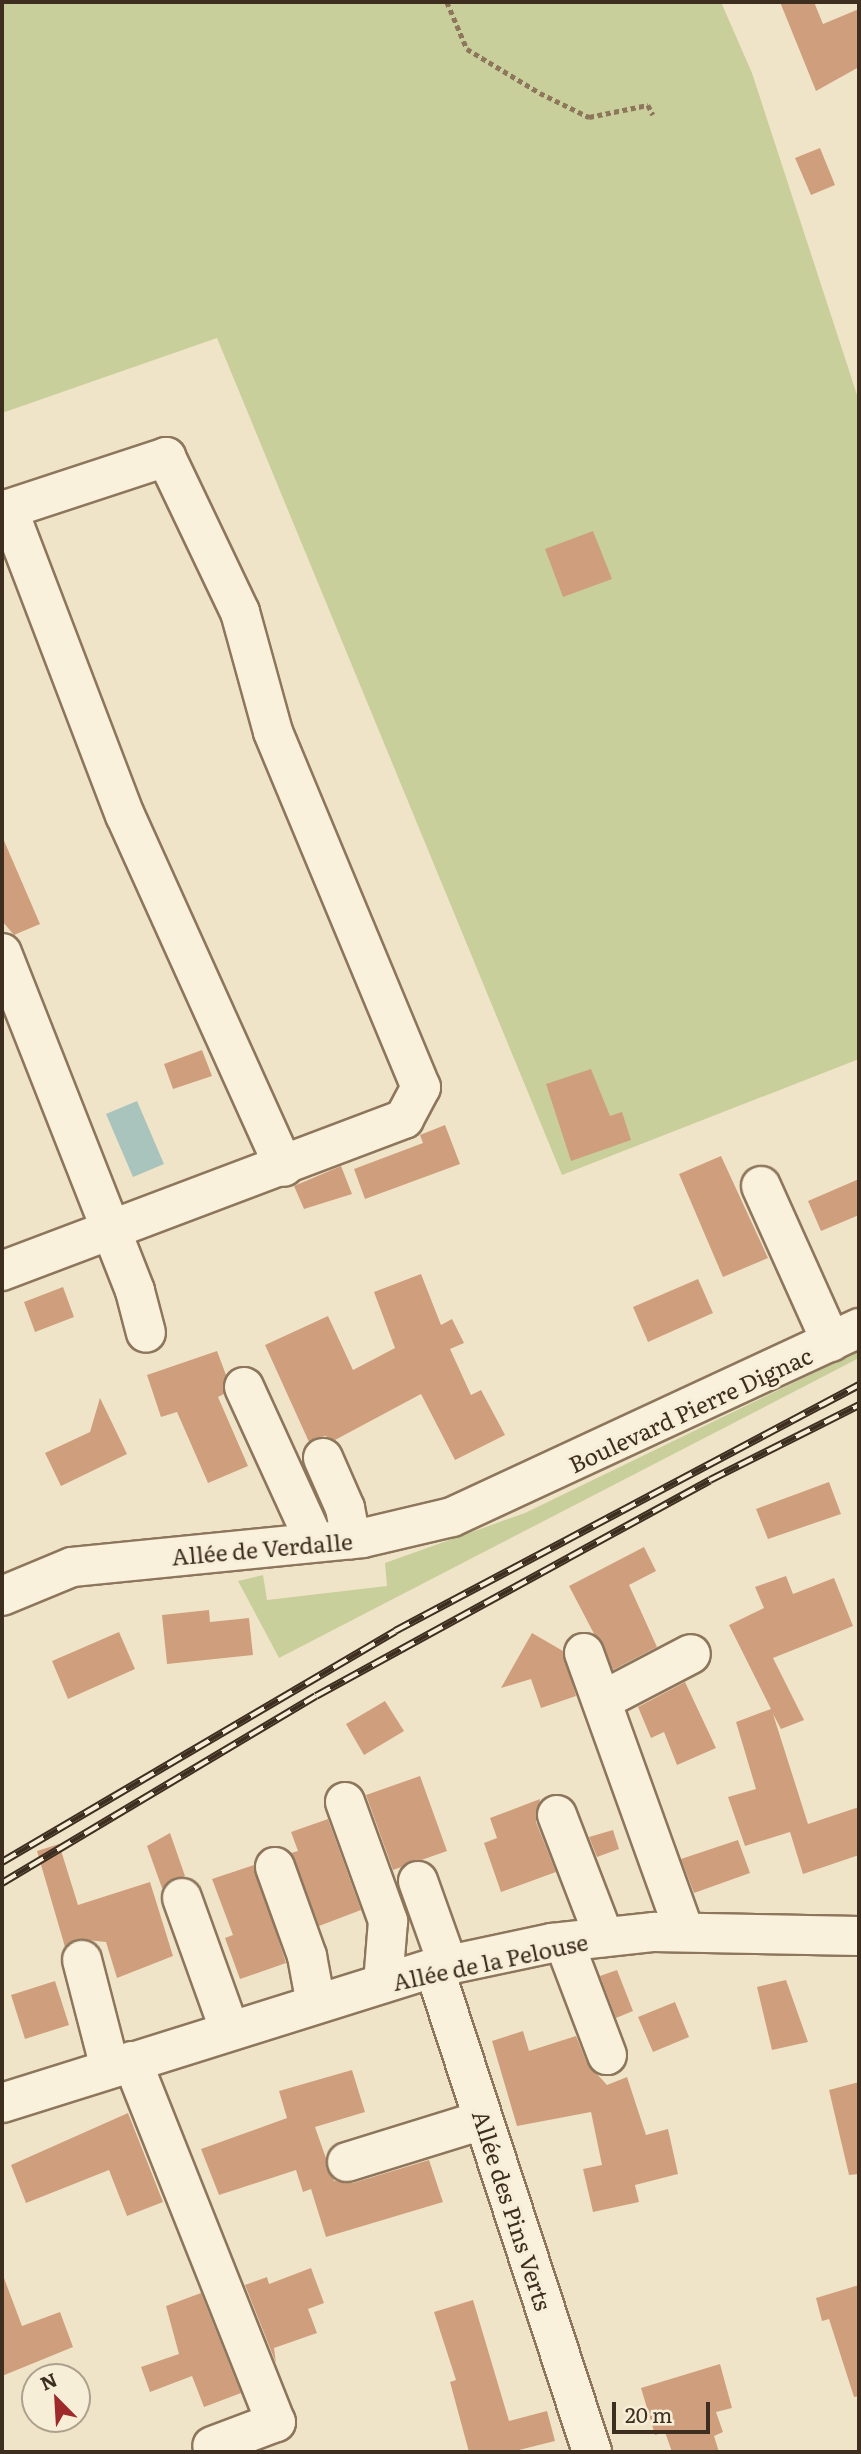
<!DOCTYPE html>
<meta charset="utf-8">
<style>
body{margin:0}
#map{position:relative;width:861px;height:2454px;overflow:hidden;background:#f0e4c8;font-family:Literata,serif}
div>[style]{position:absolute}
.green>*{inset:0;background:#c9cf9b}
.water>*{inset:0;background:#a9c4bc}
.building>*{inset:0;background:#cf9f7d}
.path>*{height:4.5px;margin-top:-2.25px;transform-origin:0;background:repeating-linear-gradient(90deg,#8d765c 0 5px,transparent 0 8.5px)}
.roads{filter:drop-shadow(2px 0 #8d765c) drop-shadow(-2px 0 #8d765c) drop-shadow(0 2px #8d765c) drop-shadow(0 -2px #8d765c)}
.minor>*{height:38px;margin:-19px;padding:0 19px;transform-origin:19px;border-radius:19px;background:#faf1dc}
.rail>*{height:8px;margin-top:-4px;transform-origin:0;background:repeating-linear-gradient(90deg,#f7eed8 0 16px,#3d2e20 0 32px);box-sizing:border-box;border-block:2px solid #3d2e20}
span{translate:-50% -50%;white-space:nowrap;text-align:center;line-height:1.15;-webkit-text-stroke:6px #f7eed8;paint-order:stroke}
.street-label{font-size:23px;color:#3d2e20}
.frame{position:absolute;inset:0;border:4px solid #3d2e20;pointer-events:none}
.north{position:absolute;left:21px;top:2363px;width:70px;height:70px;box-sizing:border-box;background:#f7eed8;border:2px solid #ada18e;border-radius:50%;rotate:336deg;font-size:19px;font-weight:700;line-height:28px;text-align:center;color:#3d2e20}
.north::after{content:'';display:block;margin:auto;width:24px;height:32px;background:#9e2a2b;clip-path:polygon(50% 0,100% 100%,50% 72%,0 100%)}
.scale{position:absolute;left:612px;top:2402px;width:98px;height:32px;box-sizing:border-box;border:4px solid #3d2e20;border-top:0;padding-left:9px;font-size:21px;line-height:24px;white-space:nowrap;color:#3d2e20;-webkit-text-stroke:5px #f7eed8;paint-order:stroke}
</style>
<div id="map">
<div class="green">
<i style="clip-path:polygon(2px 2px,721px 2px,752px 73px,859px 401px,859px 1059px,562px 1175px,217px 338px,2px 413px)"></i>
<i style="clip-path:polygon(859px 1351px,859px 1358px,279px 1658px,238px 1581px,263px 1575px,267px 1600px,387px 1586px,385px 1563px,525px 1513px)"></i>
</div>
<div class="water">
<i style="clip-path:polygon(137px 1101px,164px 1164px,133px 1177px,106px 1114px)"></i>
</div>
<div class="building">
<i style="clip-path:polygon(780px 2px,814px 2px,823px 24px,859px 9px,859px 67px,816px 91px)"></i>
<i style="clip-path:polygon(820px 148px,835px 185px,811px 195px,795px 158px)"></i>
<i style="clip-path:polygon(593px 531px,612px 579px,563px 597px,545px 549px)"></i>
<i style="clip-path:polygon(2px 836px,40px 924px,14px 935px,2px 921px)"></i>
<i style="clip-path:polygon(202px 1050px,212px 1076px,173px 1089px,164px 1064px)"></i>
<i style="clip-path:polygon(591px 1069px,610px 1116px,622px 1112px,631px 1140px,571px 1161px,546px 1084px)"></i>
<i style="clip-path:polygon(445px 1125px,460px 1164px,365px 1199px,354px 1169px,423px 1143px,420px 1135px)"></i>
<i style="clip-path:polygon(721px 1156px,768px 1258px,723px 1277px,679px 1174px)"></i>
<i style="clip-path:polygon(341px 1166px,352px 1194px,304px 1209px,294px 1186px)"></i>
<i style="clip-path:polygon(859px 1179px,859px 1215px,821px 1231px,808px 1201px)"></i>
<i style="clip-path:polygon(421px 1274px,441px 1325px,452px 1319px,464px 1343px,450px 1349px,471px 1395px,481px 1390px,505px 1435px,455px 1460px,421px 1394px,335px 1440px,325px 1436px,309px 1442px,265px 1345px,328px 1316px,353px 1370px,395px 1348px,374px 1292px)"></i>
<i style="clip-path:polygon(698px 1279px,713px 1313px,648px 1342px,633px 1307px)"></i>
<i style="clip-path:polygon(63px 1287px,74px 1317px,35px 1332px,24px 1302px)"></i>
<i style="clip-path:polygon(217px 1351px,226px 1375px,224px 1394px,218px 1397px,248px 1466px,208px 1483px,177px 1412px,161px 1417px,147px 1375px)"></i>
<i style="clip-path:polygon(100px 1398px,127px 1454px,61px 1486px,45px 1453px,90px 1432px)"></i>
<i style="clip-path:polygon(829px 1482px,841px 1514px,768px 1539px,756px 1509px)"></i>
<i style="clip-path:polygon(644px 1547px,656px 1571px,629px 1585px,657px 1647px,613px 1670px,569px 1586px)"></i>
<i style="clip-path:polygon(786px 1576px,793px 1594px,834px 1578px,853px 1626px,773px 1658px,804px 1720px,781px 1729px,773px 1714px,808px 1824px,859px 1807px,859px 1855px,803px 1874px,790px 1832px,745px 1846px,728px 1797px,756px 1789px,736px 1722px,771px 1709px,729px 1625px,764px 1608px,755px 1587px)"></i>
<i style="clip-path:polygon(209px 1610px,210px 1622px,249px 1618px,253px 1655px,167px 1664px,162px 1615px)"></i>
<i style="clip-path:polygon(119px 1632px,135px 1669px,68px 1699px,52px 1661px)"></i>
<i style="clip-path:polygon(532px 1633px,563px 1651px,576px 1696px,541px 1708px,531px 1679px,501px 1688px)"></i>
<i style="clip-path:polygon(685px 1682px,716px 1748px,677px 1765px,664px 1732px,651px 1738px,638px 1707px)"></i>
<i style="clip-path:polygon(385px 1701px,404px 1731px,364px 1755px,346px 1724px)"></i>
<i style="clip-path:polygon(420px 1776px,447px 1851px,393px 1870px,366px 1795px)"></i>
<i style="clip-path:polygon(540px 1799px,536px 1822px,556px 1872px,501px 1892px,484px 1843px,497px 1838px,490px 1818px)"></i>
<i style="clip-path:polygon(328px 1819px,361px 1910px,319px 1926px,291px 1853px,298px 1851px,291px 1832px)"></i>
<i style="clip-path:polygon(613px 1830px,619px 1849px,597px 1857px,589px 1837px)"></i>
<i style="clip-path:polygon(170px 1833px,185px 1876px,162px 1888px,147px 1846px)"></i>
<i style="clip-path:polygon(738px 1840px,750px 1873px,694px 1893px,681px 1859px)"></i>
<i style="clip-path:polygon(59px 1844px,78px 1905px,150px 1882px,173px 1956px,117px 1978px,106px 1942px,77px 1939px,65px 1947px,37px 1851px)"></i>
<i style="clip-path:polygon(254px 1865px,286px 1963px,240px 1979px,225px 1938px,233px 1935px,212px 1879px)"></i>
<i style="clip-path:polygon(617px 1970px,633px 2011px,616px 2018px,600px 1976px)"></i>
<i style="clip-path:polygon(786px 1980px,808px 2042px,772px 2050px,757px 1987px)"></i>
<i style="clip-path:polygon(55px 1981px,69px 2025px,25px 2039px,11px 1995px)"></i>
<i style="clip-path:polygon(675px 2002px,689px 2037px,653px 2052px,638px 2017px)"></i>
<i style="clip-path:polygon(523px 2031px,529px 2051px,576px 2036px,587px 2063px,607px 2085px,627px 2077px,646px 2135px,668px 2129px,678px 2174px,635px 2185px,639px 2202px,593px 2212px,583px 2169px,602px 2165px,591px 2112px,517px 2126px,492px 2041px)"></i>
<i style="clip-path:polygon(352px 2070px,365px 2112px,315px 2127px,334px 2181px,353px 2183px,429px 2160px,443px 2202px,326px 2237px,311px 2189px,303px 2192px,296px 2170px,219px 2195px,201px 2149px,287px 2118px,279px 2091px)"></i>
<i style="clip-path:polygon(859px 2082px,859px 2174px,849px 2175px,829px 2090px)"></i>
<i style="clip-path:polygon(128px 2113px,163px 2202px,127px 2216px,109px 2170px,26px 2203px,11px 2165px)"></i>
<i style="clip-path:polygon(311px 2268px,324px 2303px,308px 2309px,317px 2333px,274px 2348px,276px 2363px,245px 2285px,267px 2277px,269px 2284px)"></i>
<i style="clip-path:polygon(4px 2278px,22px 2326px,60px 2312px,73px 2347px,2px 2376px)"></i>
<i style="clip-path:polygon(859px 2285px,859px 2396px,854px 2397px,829px 2319px,822px 2321px,816px 2298px)"></i>
<i style="clip-path:polygon(201px 2293px,241px 2393px,204px 2407px,192px 2376px,150px 2392px,141px 2367px,179px 2354px,166px 2306px)"></i>
<i style="clip-path:polygon(473px 2300px,509px 2421px,547px 2411px,555px 2441px,511px 2452px,469px 2452px,450px 2382px,456px 2380px,434px 2312px)"></i>
<i style="clip-path:polygon(720px 2364px,732px 2408px,716px 2412px,723px 2432px,714px 2436px,719px 2452px,672px 2452px,665px 2432px,655px 2435px,641px 2388px)"></i>
</div>
<div class="path">
<i style="left:447px;top:2px;width:51px;rotate:66.9deg"></i>
<i style="left:467px;top:49px;width:85px;rotate:31.1deg"></i>
<i style="left:540px;top:93px;width:55px;rotate:26.1deg"></i>
<i style="left:589px;top:117px;width:60px;rotate:-11.5deg"></i>
<i style="left:648px;top:105px;width:11px;rotate:63deg"></i>
</div>
<div class="roads">
<div class="minor">
<i style="left:8px;top:509px;width:328px;rotate:69.1deg"></i>
<i style="left:125px;top:815px;width:386px;rotate:65.7deg"></i>
<i style="left:2px;top:511px;width:173px;rotate:-18.2deg"></i>
<i style="left:166px;top:457px;width:172px;rotate:64.5deg"></i>
<i style="left:240px;top:612px;width:124px;rotate:74.6deg"></i>
<i style="left:273px;top:732px;width:385px;rotate:67.4deg"></i>
<i style="left:421px;top:1087px;width:36px;rotate:118deg"></i>
<i style="left:404px;top:1119px;width:430px;rotate:159.3deg"></i>
<i style="left:2px;top:953px;width:363px;rotate:68.5deg"></i>
<i style="left:135px;top:1291px;width:43px;rotate:75.3deg"></i>
<i style="left:761px;top:1186px;width:171px;rotate:65.8deg"></i>
<i style="left:244px;top:1387px;width:170px;rotate:65.4deg"></i>
<i style="left:323px;top:1458px;width:55px;rotate:66.3deg"></i>
<i style="left:345px;top:1508px;width:32px;rotate:79deg"></i>
<i style="left:2px;top:1596px;width:76px;rotate:-22.5deg"></i>
<i style="left:72px;top:1567px;width:292px;rotate:-5.7deg"></i>
<i style="left:363px;top:1538px;width:91px;rotate:-13.3deg"></i>
<i style="left:452px;top:1517px;width:449px;rotate:-24.9deg"></i>
<i style="left:584px;top:1653px;width:295px;rotate:70.2deg"></i>
<i style="left:603px;top:1700px;width:99px;rotate:-27.6deg"></i>
<i style="left:345px;top:1802px;width:127px;rotate:70.1deg"></i>
<i style="left:388px;top:1921px;width:62px;rotate:94.6deg"></i>
<i style="left:557px;top:1815px;width:131px;rotate:68.9deg"></i>
<i style="left:275px;top:1867px;width:95px;rotate:70.2deg"></i>
<i style="left:307px;top:1956px;width:49px;rotate:79.4deg"></i>
<i style="left:418px;top:1881px;width:89px;rotate:70.3deg"></i>
<i style="left:182px;top:1898px;width:141px;rotate:70.2deg"></i>
<i style="left:564px;top:1942px;width:121px;rotate:69.2deg"></i>
<i style="left:82px;top:1960px;width:112px;rotate:75.5deg"></i>
<i style="left:434px;top:1968px;width:509px;rotate:71.92deg"></i>
<i style="left:132px;top:2061px;width:389px;rotate:68.3deg"></i>
<i style="left:276px;top:2422px;width:68px;rotate:159.4deg"></i>
<i style="left:2px;top:2103px;width:453px;rotate:-17.4deg"></i>
<i style="left:434px;top:1968px;width:121px;rotate:-12deg"></i>
<i style="left:552px;top:1943px;width:103px;rotate:-6.2deg"></i>
<i style="left:654px;top:1932px;width:205px;rotate:1.1deg"></i>
<i style="left:347px;top:2162px;width:142px;rotate:-17.2deg"></i>
</div>
</div>
<div class="rail">
<i style="left:2px;top:1862px;width:456px;rotate:-30.4deg"></i>
<i style="left:395px;top:1631px;width:525px;rotate:-27.93deg"></i>
<i style="left:2px;top:1883px;width:365px;rotate:-30.8deg"></i>
<i style="left:316px;top:1696px;width:449px;rotate:-28.7deg"></i>
<i style="left:710px;top:1480px;width:167px;rotate:-26.7deg"></i>
</div>
<div class="street-label">
<span style="left:690px;top:1409px;rotate:-25deg">Boulevard Pierre Dignac</span>
<span style="left:262px;top:1548px;rotate:-5deg">Allée de Verdalle</span>
<span style="left:490px;top:1961px;rotate:-12deg">Allée de la Pelouse</span>
<span style="left:513px;top:2210px;rotate:72deg">Allée des Pins Verts</span>
</div>
<div class="frame"></div>
<div class="north">N</div>
<div class="scale">20 m</div>
</div>
